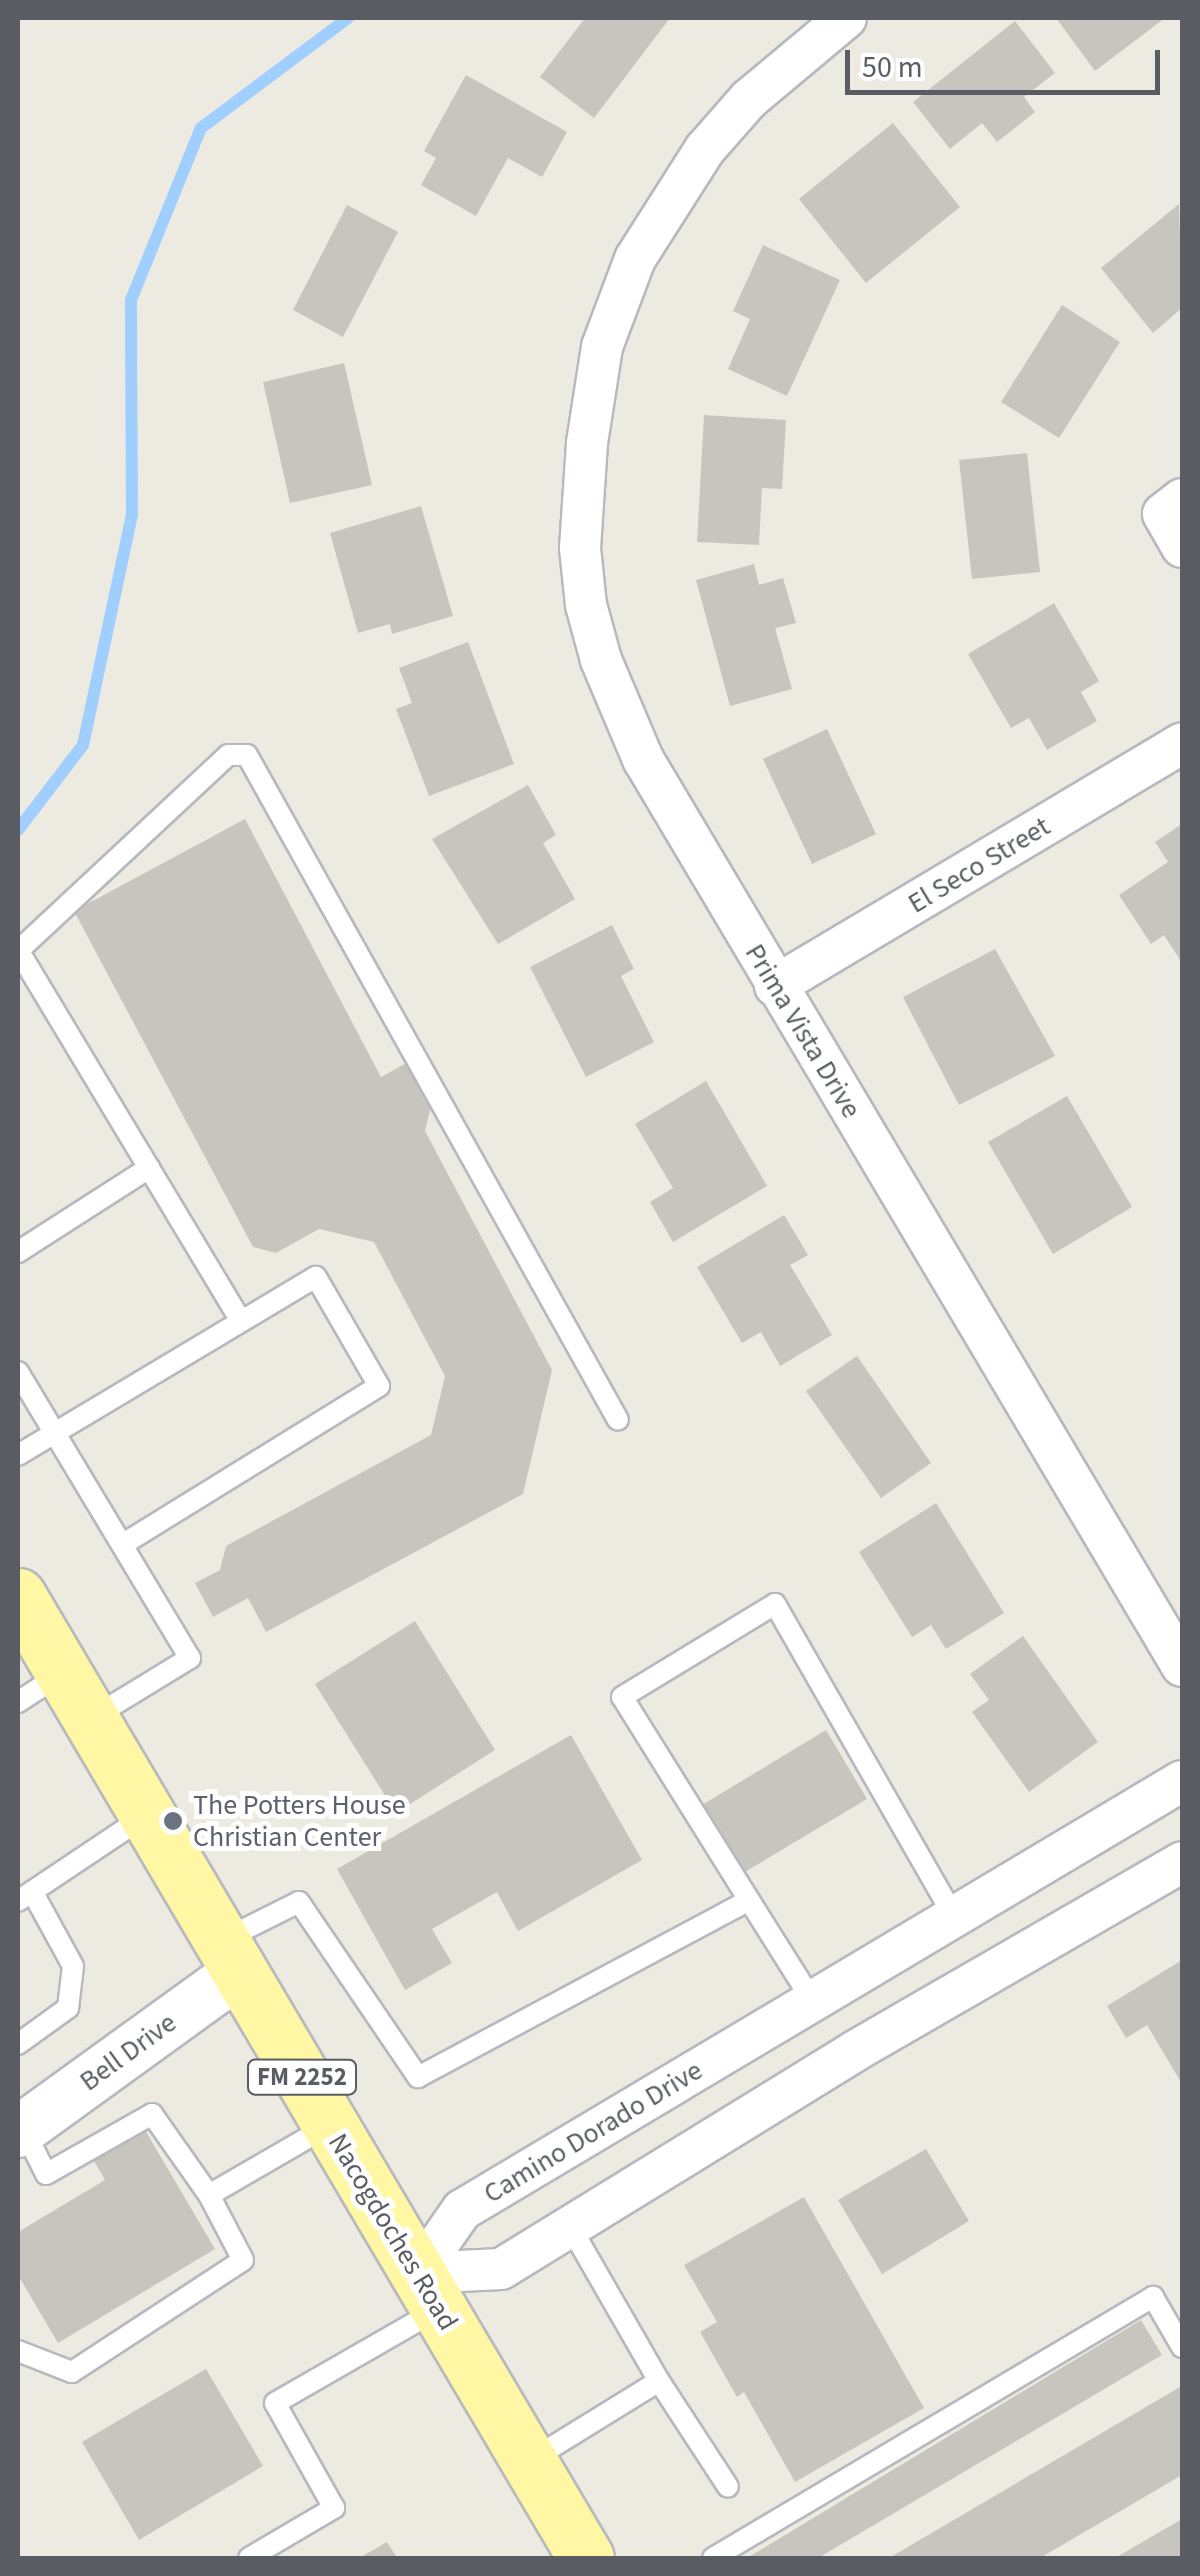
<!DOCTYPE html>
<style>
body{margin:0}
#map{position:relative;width:1200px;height:2576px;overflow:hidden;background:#edebe1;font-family:"Source Sans 3",sans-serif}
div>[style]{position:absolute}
.stream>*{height:12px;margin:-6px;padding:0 6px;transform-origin:6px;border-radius:6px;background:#9fceff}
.building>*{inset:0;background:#c8c5be}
.roads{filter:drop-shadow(2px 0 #b6b9be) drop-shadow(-2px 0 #b6b9be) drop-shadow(0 2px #b6b9be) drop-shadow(0 -2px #b6b9be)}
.service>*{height:20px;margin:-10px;padding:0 10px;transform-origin:10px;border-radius:10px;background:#fff}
.minor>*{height:40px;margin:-20px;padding:0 20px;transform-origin:20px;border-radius:20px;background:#fff}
.tertiary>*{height:50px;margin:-25px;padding:0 25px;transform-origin:25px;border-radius:25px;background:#fff}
.primary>*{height:55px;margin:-27.5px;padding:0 27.5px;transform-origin:27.5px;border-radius:27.5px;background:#fff7a4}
.dots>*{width:28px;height:28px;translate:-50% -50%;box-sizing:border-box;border:5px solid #fff;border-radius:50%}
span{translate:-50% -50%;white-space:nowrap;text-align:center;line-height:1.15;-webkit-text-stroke:10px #fff;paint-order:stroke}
.shield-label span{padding:2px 8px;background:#fff;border:2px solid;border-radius:8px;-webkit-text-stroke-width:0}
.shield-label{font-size:25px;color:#595d63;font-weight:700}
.street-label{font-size:28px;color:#595d63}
.worship-label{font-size:28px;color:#5b616d}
.left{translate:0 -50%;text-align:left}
.frame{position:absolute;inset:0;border:20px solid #595d63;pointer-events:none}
.scale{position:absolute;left:845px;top:50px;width:315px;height:45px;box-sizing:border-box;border:5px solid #595d63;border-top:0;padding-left:12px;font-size:30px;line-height:35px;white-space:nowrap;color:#595d63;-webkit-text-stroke:8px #fff;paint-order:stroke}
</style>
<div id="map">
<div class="stream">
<i style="left:18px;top:830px;width:107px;rotate:-52.6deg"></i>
<i style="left:83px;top:745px;width:235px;rotate:-78deg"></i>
<i style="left:132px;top:515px;width:215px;rotate:-90.3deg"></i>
<i style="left:131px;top:300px;width:186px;rotate:-67.9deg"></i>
<i style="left:201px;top:128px;width:184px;rotate:-36.8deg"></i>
</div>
<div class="building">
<i style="clip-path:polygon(585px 18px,670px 18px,594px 118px,540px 77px)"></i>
<i style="clip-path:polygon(1056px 18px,1165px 18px,1095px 71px)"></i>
<i style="clip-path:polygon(1015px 21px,1055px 73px,1024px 97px,1035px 112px,997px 142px,982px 123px,950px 149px,913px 102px)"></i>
<i style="clip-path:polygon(466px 75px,567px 132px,542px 177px,508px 158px,476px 216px,421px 185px,436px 158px,424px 151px)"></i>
<i style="clip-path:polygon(893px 123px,960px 207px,866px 283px,799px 199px)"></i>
<i style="clip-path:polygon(1179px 204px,1182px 308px,1153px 333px,1101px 268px)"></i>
<i style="clip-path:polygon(347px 205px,398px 232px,343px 337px,293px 310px)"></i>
<i style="clip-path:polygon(763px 245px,840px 280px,787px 396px,728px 369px,750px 319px,733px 311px)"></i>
<i style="clip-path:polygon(1062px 305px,1120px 342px,1059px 438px,1001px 402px)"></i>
<i style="clip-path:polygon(344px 363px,372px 485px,290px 503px,263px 382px)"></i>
<i style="clip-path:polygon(704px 415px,786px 420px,782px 489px,762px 488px,759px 545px,697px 542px)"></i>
<i style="clip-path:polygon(1027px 453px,1040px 572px,972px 579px,959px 460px)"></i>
<i style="clip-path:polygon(421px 506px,453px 616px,392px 634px,390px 624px,358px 633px,330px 533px)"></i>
<i style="clip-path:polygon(754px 564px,759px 585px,783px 578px,796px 623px,775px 628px,792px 689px,730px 706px,696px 580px)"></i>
<i style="clip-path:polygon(1054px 603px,1099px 681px,1081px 692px,1097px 721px,1047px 750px,1029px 718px,1011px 728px,968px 654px)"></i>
<i style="clip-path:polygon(468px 642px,514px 764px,429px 796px,396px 709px,412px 703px,399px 668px)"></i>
<i style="clip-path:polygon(827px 729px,876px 834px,812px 864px,763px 759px)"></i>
<i style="clip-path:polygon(528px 785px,556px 835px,543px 843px,575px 899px,498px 944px,432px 839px)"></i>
<i style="clip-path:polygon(245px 819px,381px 1077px,408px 1062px,431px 1106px,425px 1131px,552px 1370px,523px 1494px,266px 1632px,248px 1598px,213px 1617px,195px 1583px,220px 1570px,226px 1546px,431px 1435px,445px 1376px,374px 1242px,319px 1229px,276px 1253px,253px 1247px,74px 911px)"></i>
<i style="clip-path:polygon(1182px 824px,1182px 963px,1164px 935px,1151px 944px,1119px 895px,1168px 862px,1155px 842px)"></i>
<i style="clip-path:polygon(612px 925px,634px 969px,621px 976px,654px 1042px,586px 1077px,530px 967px)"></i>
<i style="clip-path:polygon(995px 949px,1055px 1056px,959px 1105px,903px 997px)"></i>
<i style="clip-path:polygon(706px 1081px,767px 1186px,673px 1242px,650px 1202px,673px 1188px,635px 1124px)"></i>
<i style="clip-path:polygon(1067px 1096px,1132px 1207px,1053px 1254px,988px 1142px)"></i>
<i style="clip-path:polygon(784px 1215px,808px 1255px,790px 1265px,832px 1335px,780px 1366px,761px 1332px,742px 1343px,697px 1267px)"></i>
<i style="clip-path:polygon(857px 1356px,931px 1463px,881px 1498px,806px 1391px)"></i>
<i style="clip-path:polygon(936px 1503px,1004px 1613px,946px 1649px,931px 1625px,912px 1637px,859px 1552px)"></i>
<i style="clip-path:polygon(415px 1621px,495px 1750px,396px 1813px,315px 1684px)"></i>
<i style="clip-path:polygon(1023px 1636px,1098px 1742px,1029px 1792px,972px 1712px,989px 1700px,970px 1674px)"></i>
<i style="clip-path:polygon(826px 1730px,867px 1799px,743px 1873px,702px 1805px)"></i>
<i style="clip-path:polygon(571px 1735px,642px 1860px,518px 1931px,497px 1892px,432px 1929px,452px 1963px,405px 1990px,337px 1869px)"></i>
<i style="clip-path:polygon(1182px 1960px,1182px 2084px,1147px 2025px,1126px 2038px,1107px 2006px)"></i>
<i style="clip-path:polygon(145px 2130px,215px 2249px,58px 2343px,18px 2275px,18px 2232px,105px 2180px,94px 2161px)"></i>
<i style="clip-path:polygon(926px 2149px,969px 2221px,882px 2274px,838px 2200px)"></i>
<i style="clip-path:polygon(804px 2197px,924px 2408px,795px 2482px,744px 2392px,737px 2397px,700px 2332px,717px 2322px,684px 2265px)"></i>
<i style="clip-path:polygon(1141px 2320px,1162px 2355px,818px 2558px,747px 2558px)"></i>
<i style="clip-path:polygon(206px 2369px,263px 2466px,139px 2540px,82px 2442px)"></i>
<i style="clip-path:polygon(1180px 2387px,1182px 2475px,1040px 2558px,889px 2558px)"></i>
<i style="clip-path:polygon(1182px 2519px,1182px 2558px,1115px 2558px)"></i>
<i style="clip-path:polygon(387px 2542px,397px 2558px,359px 2558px)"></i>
</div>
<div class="roads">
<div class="service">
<i style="left:18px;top:950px;width:433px;rotate:59deg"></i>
<i style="left:18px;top:951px;width:287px;rotate:-43deg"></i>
<i style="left:228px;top:755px;width:19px"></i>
<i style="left:247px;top:755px;width:761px;rotate:60.84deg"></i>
<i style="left:18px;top:1252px;width:156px;rotate:-32.7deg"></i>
<i style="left:18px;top:1372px;width:334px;rotate:59deg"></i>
<i style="left:190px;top:1658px;width:115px;rotate:148.5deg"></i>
<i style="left:18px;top:1455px;width:347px;rotate:-30.9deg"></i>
<i style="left:316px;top:1277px;width:126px;rotate:60deg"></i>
<i style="left:379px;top:1386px;width:302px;rotate:148.3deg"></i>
<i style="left:18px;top:1702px;width:51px;rotate:-33.1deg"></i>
<i style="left:749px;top:1900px;width:239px;rotate:-122deg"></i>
<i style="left:622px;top:1697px;width:179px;rotate:-31.3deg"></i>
<i style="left:775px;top:1604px;width:361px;rotate:60.2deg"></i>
<i style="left:18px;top:1901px;width:153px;rotate:-33.8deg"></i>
<i style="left:223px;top:1940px;width:85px;rotate:-26.6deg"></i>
<i style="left:299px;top:1902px;width:212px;rotate:55.8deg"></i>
<i style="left:418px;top:2077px;width:375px;rotate:-28.1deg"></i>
<i style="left:749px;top:1900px;width:118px;rotate:57.8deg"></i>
<i style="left:18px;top:2044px;width:62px;rotate:-35.8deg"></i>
<i style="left:68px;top:2008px;width:42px;rotate:-83.2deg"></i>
<i style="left:73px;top:1966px;width:85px;rotate:-118.7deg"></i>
<i style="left:24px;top:2130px;width:49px;rotate:63.4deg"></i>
<i style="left:46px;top:2174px;width:122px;rotate:-29.5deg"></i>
<i style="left:152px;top:2114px;width:99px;rotate:54.9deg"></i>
<i style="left:18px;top:2351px;width:58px;rotate:21.3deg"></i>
<i style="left:72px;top:2372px;width:204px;rotate:-33.2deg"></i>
<i style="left:243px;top:2260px;width:73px;rotate:-117.6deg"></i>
<i style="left:209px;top:2195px;width:138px;rotate:-30.1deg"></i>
<i style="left:659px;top:2381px;width:126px;rotate:56.9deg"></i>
<i style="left:531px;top:2460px;width:150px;rotate:-31.7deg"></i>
<i style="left:659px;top:2381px;width:179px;rotate:-119.9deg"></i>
<i style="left:249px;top:2558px;width:99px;rotate:-30.5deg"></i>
<i style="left:334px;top:2508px;width:120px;rotate:-119.3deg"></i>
<i style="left:275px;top:2403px;width:187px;rotate:-29.9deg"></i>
<i style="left:713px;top:2558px;width:512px;rotate:-30.68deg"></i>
<i style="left:1153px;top:2297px;width:58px;rotate:59.9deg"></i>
</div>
<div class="minor">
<i style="left:846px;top:18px;width:126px;rotate:140.1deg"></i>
<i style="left:749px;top:99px;width:67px;rotate:131.3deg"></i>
<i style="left:705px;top:149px;width:130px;rotate:122.5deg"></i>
<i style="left:635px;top:259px;width:94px;rotate:110.6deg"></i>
<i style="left:602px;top:347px;width:97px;rotate:98.9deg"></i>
<i style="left:587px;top:443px;width:105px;rotate:93.8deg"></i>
<i style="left:580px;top:548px;width:57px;rotate:84deg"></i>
<i style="left:586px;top:605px;width:57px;rotate:74.7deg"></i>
<i style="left:601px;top:660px;width:108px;rotate:67deg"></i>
<i style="left:643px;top:759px;width:1055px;rotate:59.28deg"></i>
<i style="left:1182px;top:499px;width:24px;rotate:142deg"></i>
<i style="left:1163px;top:514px;width:38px;rotate:60deg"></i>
<i style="left:775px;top:986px;width:474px;rotate:-30.8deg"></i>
<i style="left:418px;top:2273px;width:77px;rotate:-55.1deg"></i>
<i style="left:462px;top:2210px;width:838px;rotate:-30.79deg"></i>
<i style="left:418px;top:2273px;width:83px;rotate:-2.8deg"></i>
<i style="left:501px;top:2269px;width:416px;rotate:-31.6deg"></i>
<i style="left:855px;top:2051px;width:378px;rotate:-30deg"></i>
</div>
<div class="tertiary">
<i style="left:18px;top:2132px;width:273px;rotate:-35.9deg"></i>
</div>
<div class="primary">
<i style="left:18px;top:1596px;width:1117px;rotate:59.44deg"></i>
</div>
</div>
<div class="dots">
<i style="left:173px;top:1821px;background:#6b7280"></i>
</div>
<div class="shield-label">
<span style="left:302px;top:2077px">FM 2252</span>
</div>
<div class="street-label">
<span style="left:979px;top:865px;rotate:-31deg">El Seco Street</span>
<span style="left:803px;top:1031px;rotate:59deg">Prima Vista Drive</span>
<span style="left:128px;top:2052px;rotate:-36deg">Bell Drive</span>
<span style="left:593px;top:2132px;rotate:-31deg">Camino Dorado Drive</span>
<span style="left:393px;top:2232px;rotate:59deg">Nacogdoches Road</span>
</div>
<div class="worship-label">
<span class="left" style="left:193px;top:1821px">The Potters House<br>Christian Center</span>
</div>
<div class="frame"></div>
<div class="scale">50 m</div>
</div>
